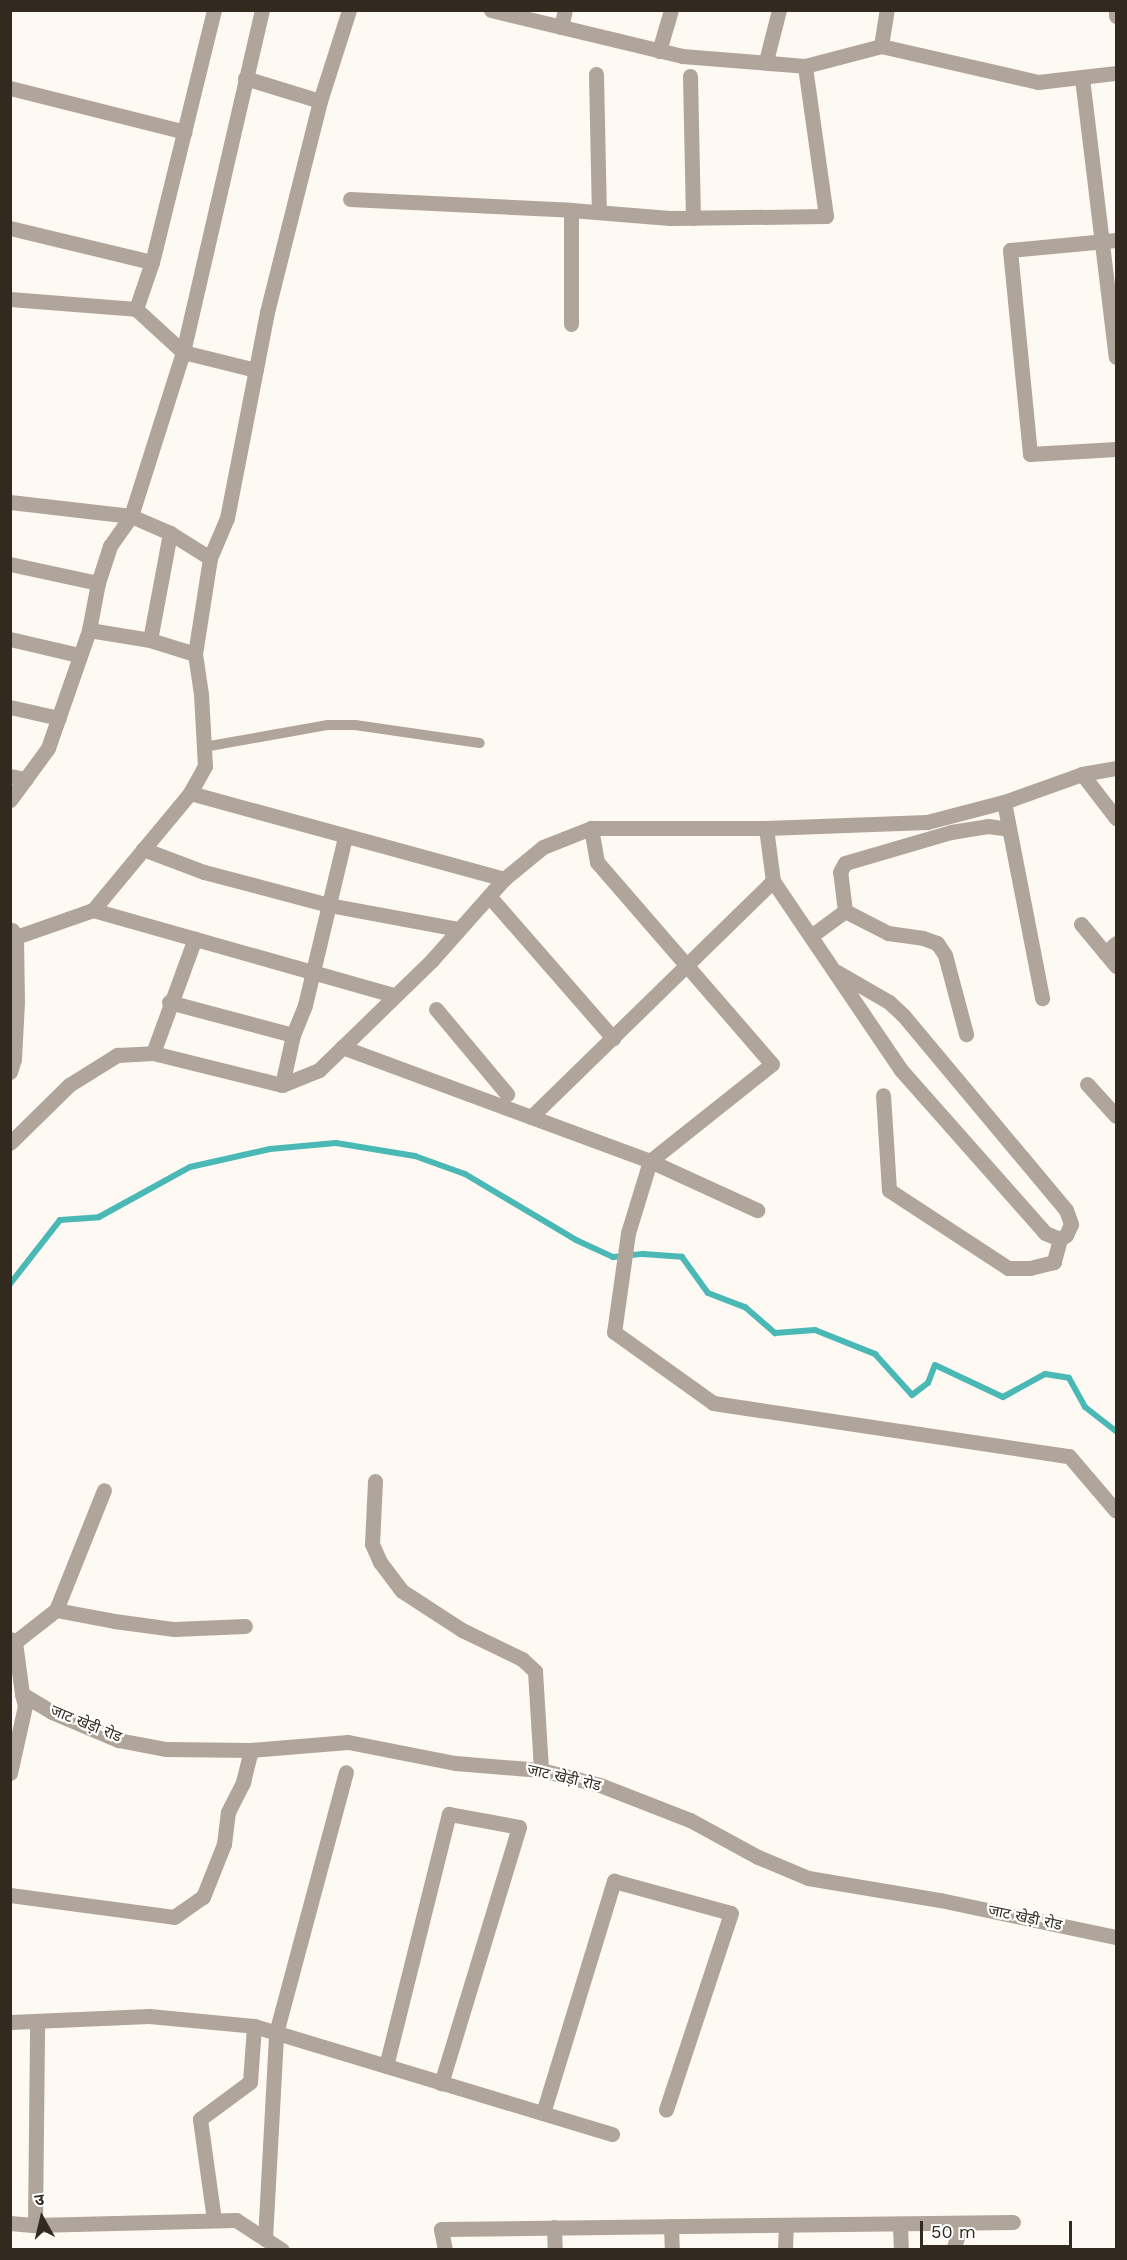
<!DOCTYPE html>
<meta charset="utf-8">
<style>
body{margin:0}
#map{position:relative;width:1127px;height:2260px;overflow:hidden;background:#fef9f3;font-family:"Work Sans","Noto Sans Devanagari",sans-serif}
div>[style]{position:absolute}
.stream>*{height:6px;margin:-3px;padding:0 3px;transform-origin:3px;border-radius:3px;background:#4ab9b5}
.lane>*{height:10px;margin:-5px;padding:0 5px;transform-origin:5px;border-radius:5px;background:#b0a59a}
.street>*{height:15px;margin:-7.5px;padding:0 7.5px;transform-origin:7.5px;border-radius:7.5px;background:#b0a59a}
span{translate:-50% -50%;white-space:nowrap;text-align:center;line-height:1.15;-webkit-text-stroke:4.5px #fff;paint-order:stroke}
.street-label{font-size:15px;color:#332a1f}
.frame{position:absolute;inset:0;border:12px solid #332a1f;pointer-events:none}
.north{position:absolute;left:12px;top:2188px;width:60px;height:60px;-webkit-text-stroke:4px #fff;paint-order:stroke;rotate:352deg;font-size:16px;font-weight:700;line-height:24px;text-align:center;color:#332a1f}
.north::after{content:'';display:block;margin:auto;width:21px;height:27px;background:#332a1f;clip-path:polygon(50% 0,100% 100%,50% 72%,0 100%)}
.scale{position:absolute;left:920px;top:2221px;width:152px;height:27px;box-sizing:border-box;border:3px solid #332a1f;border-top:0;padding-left:8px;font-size:18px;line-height:21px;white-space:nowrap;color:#332a1f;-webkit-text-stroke:4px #fff;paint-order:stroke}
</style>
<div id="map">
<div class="stream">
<i style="left:10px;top:1284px;width:81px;rotate:-52deg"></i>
<i style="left:60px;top:1220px;width:39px;rotate:-4deg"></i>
<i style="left:99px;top:1217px;width:104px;rotate:-28.8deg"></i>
<i style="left:190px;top:1167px;width:82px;rotate:-12.7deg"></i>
<i style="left:270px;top:1149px;width:66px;rotate:-5.2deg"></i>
<i style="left:336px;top:1143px;width:80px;rotate:9.3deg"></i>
<i style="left:415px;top:1156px;width:53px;rotate:19.8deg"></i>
<i style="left:465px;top:1174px;width:129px;rotate:30.7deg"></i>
<i style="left:576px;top:1240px;width:41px;rotate:24.7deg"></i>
<i style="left:613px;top:1257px;width:30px;rotate:-6deg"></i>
<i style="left:643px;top:1254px;width:39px;rotate:4deg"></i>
<i style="left:682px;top:1257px;width:44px;rotate:54.2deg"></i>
<i style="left:708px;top:1293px;width:40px;rotate:21deg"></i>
<i style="left:745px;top:1307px;width:40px;rotate:41deg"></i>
<i style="left:775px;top:1333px;width:40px;rotate:-4.3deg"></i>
<i style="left:815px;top:1330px;width:65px;rotate:21.8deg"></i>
<i style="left:875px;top:1354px;width:55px;rotate:47.9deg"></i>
<i style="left:912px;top:1395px;width:20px;rotate:-37deg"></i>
<i style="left:928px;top:1383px;width:19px;rotate:-69deg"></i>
<i style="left:935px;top:1365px;width:75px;rotate:25.2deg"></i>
<i style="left:1003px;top:1397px;width:48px;rotate:-28.7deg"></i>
<i style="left:1045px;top:1374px;width:24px;rotate:9deg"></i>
<i style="left:1069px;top:1378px;width:33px;rotate:61deg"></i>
<i style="left:1085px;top:1407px;width:39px;rotate:38deg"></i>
</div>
<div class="lane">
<i style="left:204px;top:747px;width:126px;rotate:-10.1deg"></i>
<i style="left:328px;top:725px;width:27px"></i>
<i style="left:355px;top:725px;width:126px;rotate:8.2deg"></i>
</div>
<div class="street">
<i style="left:214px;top:10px;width:260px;rotate:103.8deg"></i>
<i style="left:152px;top:262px;width:50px;rotate:108.8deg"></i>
<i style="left:136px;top:309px;width:64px;rotate:42.5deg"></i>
<i style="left:183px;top:352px;width:75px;rotate:13.9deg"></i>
<i style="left:491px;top:10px;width:196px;rotate:13.5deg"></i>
<i style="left:682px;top:56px;width:123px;rotate:4.6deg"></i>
<i style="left:805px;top:66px;width:79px;rotate:-14.7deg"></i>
<i style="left:881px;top:46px;width:161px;rotate:12.9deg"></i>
<i style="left:1038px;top:82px;width:79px;rotate:-6.6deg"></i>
<i style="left:1116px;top:10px;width:6px;rotate:90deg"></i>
<i style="left:561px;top:27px;width:17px;rotate:-77deg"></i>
<i style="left:881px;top:46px;width:36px;rotate:-81deg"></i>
<i style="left:659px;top:51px;width:43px;rotate:-73.7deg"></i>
<i style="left:766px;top:61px;width:53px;rotate:-75.7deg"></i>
<i style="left:596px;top:74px;width:138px;rotate:88.8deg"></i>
<i style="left:690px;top:76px;width:142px;rotate:88.8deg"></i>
<i style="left:245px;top:78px;width:78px;rotate:17deg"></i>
<i style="left:1082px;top:78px;width:281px;rotate:83.1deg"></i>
<i style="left:10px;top:88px;width:180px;rotate:14.1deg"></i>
<i style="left:350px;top:199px;width:221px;rotate:2.8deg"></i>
<i style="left:571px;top:210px;width:99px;rotate:4.6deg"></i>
<i style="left:670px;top:218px;width:156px;rotate:-0.7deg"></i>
<i style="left:826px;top:216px;width:151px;rotate:-98deg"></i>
<i style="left:571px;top:210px;width:114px;rotate:90deg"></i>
<i style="left:10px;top:228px;width:146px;rotate:13.5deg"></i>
<i style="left:1116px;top:240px;width:106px;rotate:174.6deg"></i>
<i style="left:1010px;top:250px;width:205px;rotate:84.4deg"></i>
<i style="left:1030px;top:454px;width:86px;rotate:-3.3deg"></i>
<i style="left:10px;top:299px;width:126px;rotate:4.5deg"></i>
<i style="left:10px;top:502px;width:122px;rotate:6.6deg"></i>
<i style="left:131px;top:516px;width:43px;rotate:23.6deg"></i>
<i style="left:170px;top:533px;width:47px;rotate:32deg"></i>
<i style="left:10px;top:564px;width:90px;rotate:12.2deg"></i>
<i style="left:89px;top:630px;width:62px;rotate:9.3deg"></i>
<i style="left:150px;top:640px;width:47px;rotate:17.3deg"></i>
<i style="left:10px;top:639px;width:71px;rotate:13.1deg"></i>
<i style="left:150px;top:640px;width:109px;rotate:-79.4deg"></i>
<i style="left:10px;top:707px;width:50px;rotate:12.7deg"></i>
<i style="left:1082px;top:774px;width:56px;rotate:52.3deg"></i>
<i style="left:10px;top:776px;width:16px;rotate:11deg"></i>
<i style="left:190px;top:793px;width:326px;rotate:15.3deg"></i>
<i style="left:10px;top:800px;width:64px;rotate:-53.8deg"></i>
<i style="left:48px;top:748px;width:125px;rotate:-70.8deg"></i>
<i style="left:89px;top:630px;width:48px;rotate:-79.2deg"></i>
<i style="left:98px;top:583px;width:39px;rotate:-72deg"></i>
<i style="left:110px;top:546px;width:37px;rotate:-55deg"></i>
<i style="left:131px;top:516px;width:172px;rotate:-72.4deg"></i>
<i style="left:183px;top:352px;width:351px;rotate:-77deg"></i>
<i style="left:1004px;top:802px;width:200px;rotate:79deg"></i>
<i style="left:591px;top:828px;width:35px;rotate:80deg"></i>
<i style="left:597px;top:862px;width:267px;rotate:49.1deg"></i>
<i style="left:772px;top:1064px;width:156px;rotate:141.5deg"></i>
<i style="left:650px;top:1161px;width:75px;rotate:107deg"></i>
<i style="left:628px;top:1233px;width:100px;rotate:98deg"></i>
<i style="left:614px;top:1332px;width:122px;rotate:35.6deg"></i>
<i style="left:713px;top:1403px;width:360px;rotate:8.5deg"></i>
<i style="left:1069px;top:1456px;width:72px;rotate:49.5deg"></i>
<i style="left:766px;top:828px;width:53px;rotate:82.5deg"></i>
<i style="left:773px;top:881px;width:228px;rotate:55.9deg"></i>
<i style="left:901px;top:1070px;width:217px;rotate:48.5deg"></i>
<i style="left:1045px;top:1233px;width:16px;rotate:22deg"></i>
<i style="left:1060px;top:1239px;width:24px;rotate:105deg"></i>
<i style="left:1054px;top:1262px;width:25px;rotate:166deg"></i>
<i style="left:1030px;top:1268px;width:22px;rotate:180deg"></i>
<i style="left:1008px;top:1268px;width:142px;rotate:-146.8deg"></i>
<i style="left:889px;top:1190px;width:95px;rotate:-93.6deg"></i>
<i style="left:143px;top:849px;width:65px;rotate:20.7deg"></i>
<i style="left:204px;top:872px;width:129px;rotate:14.8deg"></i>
<i style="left:329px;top:905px;width:132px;rotate:10.5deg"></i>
<i style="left:489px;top:896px;width:189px;rotate:48.9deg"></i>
<i style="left:93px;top:910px;width:313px;rotate:15.8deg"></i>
<i style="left:845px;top:911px;width:48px;rotate:27.1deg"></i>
<i style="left:888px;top:933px;width:35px;rotate:8deg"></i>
<i style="left:923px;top:938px;width:15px;rotate:20deg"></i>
<i style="left:937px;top:943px;width:14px;rotate:56deg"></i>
<i style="left:945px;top:955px;width:82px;rotate:75.1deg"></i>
<i style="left:1081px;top:924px;width:55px;rotate:50.2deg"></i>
<i style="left:811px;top:936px;width:42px;rotate:-36.3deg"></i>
<i style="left:845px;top:911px;width:39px;rotate:-97deg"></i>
<i style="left:840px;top:872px;width:10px;rotate:-61deg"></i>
<i style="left:845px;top:863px;width:110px;rotate:-16.3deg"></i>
<i style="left:951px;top:832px;width:37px;rotate:-9deg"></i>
<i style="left:988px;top:826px;width:21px;rotate:8deg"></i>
<i style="left:16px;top:937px;width:82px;rotate:-19.3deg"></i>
<i style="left:93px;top:910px;width:152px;rotate:-50.3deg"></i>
<i style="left:190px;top:793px;width:31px;rotate:-61deg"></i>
<i style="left:205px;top:766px;width:72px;rotate:-93.2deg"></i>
<i style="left:201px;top:694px;width:40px;rotate:-98.5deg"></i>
<i style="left:195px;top:654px;width:97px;rotate:-81.1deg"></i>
<i style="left:210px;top:558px;width:43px;rotate:-67deg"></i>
<i style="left:227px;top:518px;width:210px;rotate:-79deg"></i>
<i style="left:267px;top:312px;width:218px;rotate:-75.9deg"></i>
<i style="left:320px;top:101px;width:96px;rotate:-72.3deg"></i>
<i style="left:1105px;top:953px;width:15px;rotate:-42deg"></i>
<i style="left:837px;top:972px;width:60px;rotate:30deg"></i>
<i style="left:889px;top:1002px;width:19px;rotate:43deg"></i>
<i style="left:903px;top:1015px;width:254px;rotate:50.1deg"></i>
<i style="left:1066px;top:1210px;width:15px;rotate:70deg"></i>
<i style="left:1071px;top:1224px;width:12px;rotate:114deg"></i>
<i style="left:1066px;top:1235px;width:7px;rotate:146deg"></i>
<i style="left:169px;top:1002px;width:128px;rotate:14.9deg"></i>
<i style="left:293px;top:1035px;width:32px;rotate:-68deg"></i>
<i style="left:305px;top:1005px;width:173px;rotate:-76.6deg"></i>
<i style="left:436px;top:1009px;width:111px;rotate:50.1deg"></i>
<i style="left:342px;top:1047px;width:328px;rotate:20.3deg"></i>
<i style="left:650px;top:1161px;width:118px;rotate:24.6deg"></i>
<i style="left:153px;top:1053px;width:122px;rotate:-69.9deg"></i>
<i style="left:10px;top:1072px;width:14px;rotate:-73deg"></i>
<i style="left:14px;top:1059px;width:57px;rotate:-87deg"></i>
<i style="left:17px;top:1002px;width:65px;rotate:-90.9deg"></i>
<i style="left:16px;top:937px;width:8px;rotate:-120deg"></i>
<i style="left:1087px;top:1084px;width:43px;rotate:47.8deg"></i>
<i style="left:282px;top:1085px;width:51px;rotate:-77.6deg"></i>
<i style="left:531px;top:1117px;width:338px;rotate:-44.3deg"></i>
<i style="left:10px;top:1143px;width:83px;rotate:-44.5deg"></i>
<i style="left:69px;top:1085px;width:57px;rotate:-32deg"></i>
<i style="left:117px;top:1055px;width:36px;rotate:-3deg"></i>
<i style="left:153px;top:1053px;width:133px;rotate:13.9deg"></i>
<i style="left:282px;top:1085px;width:40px;rotate:-22deg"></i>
<i style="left:319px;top:1070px;width:158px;rotate:-44.2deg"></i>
<i style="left:432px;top:960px;width:108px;rotate:-48.4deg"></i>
<i style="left:504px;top:879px;width:50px;rotate:-39.4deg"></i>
<i style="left:543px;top:847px;width:52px;rotate:-21.6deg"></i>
<i style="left:591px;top:828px;width:175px"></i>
<i style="left:766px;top:828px;width:161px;rotate:-2.1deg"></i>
<i style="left:927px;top:822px;width:80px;rotate:-14.6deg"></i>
<i style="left:1004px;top:802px;width:83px;rotate:-19.7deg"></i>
<i style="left:1082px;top:774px;width:35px;rotate:-10deg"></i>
<i style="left:375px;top:1481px;width:63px;rotate:92.7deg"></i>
<i style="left:372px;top:1544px;width:20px;rotate:66deg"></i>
<i style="left:380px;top:1562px;width:36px;rotate:53deg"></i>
<i style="left:402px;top:1591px;width:72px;rotate:33deg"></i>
<i style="left:462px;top:1630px;width:67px;rotate:25.8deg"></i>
<i style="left:522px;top:1659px;width:18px;rotate:43deg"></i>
<i style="left:535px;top:1671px;width:99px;rotate:86.5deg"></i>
<i style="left:56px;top:1610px;width:59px;rotate:10.7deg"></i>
<i style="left:114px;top:1621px;width:61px;rotate:7.6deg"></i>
<i style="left:174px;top:1629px;width:71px;rotate:-2.4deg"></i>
<i style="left:10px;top:1639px;width:6px;rotate:31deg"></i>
<i style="left:15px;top:1642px;width:52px;rotate:82.3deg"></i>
<i style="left:22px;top:1694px;width:35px;rotate:31deg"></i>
<i style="left:52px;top:1712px;width:72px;rotate:23deg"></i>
<i style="left:118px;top:1740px;width:49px;rotate:10.6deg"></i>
<i style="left:166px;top:1749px;width:85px;rotate:0.7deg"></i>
<i style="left:251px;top:1750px;width:97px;rotate:-4.7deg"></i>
<i style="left:348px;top:1742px;width:109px;rotate:11.1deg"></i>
<i style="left:455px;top:1763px;width:86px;rotate:4.7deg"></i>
<i style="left:541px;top:1770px;width:61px;rotate:14.3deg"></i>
<i style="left:600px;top:1785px;width:97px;rotate:21.3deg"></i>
<i style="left:690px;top:1820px;width:77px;rotate:28.6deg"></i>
<i style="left:758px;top:1857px;width:54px;rotate:22.8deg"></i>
<i style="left:808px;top:1878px;width:134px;rotate:9.5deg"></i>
<i style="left:940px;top:1900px;width:180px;rotate:11.9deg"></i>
<i style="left:15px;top:1642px;width:52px;rotate:-38deg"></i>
<i style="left:56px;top:1610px;width:129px;rotate:-68.2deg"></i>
<i style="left:10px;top:1773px;width:69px;rotate:-77.4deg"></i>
<i style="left:25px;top:1706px;width:12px;rotate:-104deg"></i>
<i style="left:10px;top:1895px;width:165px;rotate:7.6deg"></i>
<i style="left:174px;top:1917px;width:35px;rotate:-35deg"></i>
<i style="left:203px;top:1897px;width:57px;rotate:-68.4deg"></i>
<i style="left:224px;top:1844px;width:32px;rotate:-83deg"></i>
<i style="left:228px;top:1812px;width:34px;rotate:-63deg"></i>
<i style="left:243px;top:1782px;width:33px;rotate:-76deg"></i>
<i style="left:10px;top:2022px;width:139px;rotate:-2.5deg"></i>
<i style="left:149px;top:2016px;width:105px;rotate:5.4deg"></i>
<i style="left:386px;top:2066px;width:260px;rotate:-76deg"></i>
<i style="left:449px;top:1814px;width:71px;rotate:10.5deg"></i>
<i style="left:519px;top:1827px;width:268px;rotate:106.9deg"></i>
<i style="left:543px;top:2113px;width:243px;rotate:-73deg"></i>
<i style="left:614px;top:1881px;width:121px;rotate:15.3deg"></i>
<i style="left:731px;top:1913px;width:207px;rotate:108.3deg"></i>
<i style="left:214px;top:2220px;width:102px;rotate:-97.9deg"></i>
<i style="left:200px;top:2119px;width:62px;rotate:-36.5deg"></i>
<i style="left:250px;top:2082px;width:56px;rotate:-85.9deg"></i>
<i style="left:254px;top:2026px;width:374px;rotate:16.8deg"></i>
<i style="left:10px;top:2223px;width:25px;rotate:5deg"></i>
<i style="left:35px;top:2225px;width:201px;rotate:-1.4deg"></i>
<i style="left:236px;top:2220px;width:55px;rotate:33.1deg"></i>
<i style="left:900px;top:2224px;width:26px;rotate:88deg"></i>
<i style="left:35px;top:2225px;width:203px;rotate:-89.4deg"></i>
<i style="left:671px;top:2226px;width:24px;rotate:88deg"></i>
<i style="left:554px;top:2227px;width:23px;rotate:88deg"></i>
<i style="left:265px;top:2239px;width:206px;rotate:-86.9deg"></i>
<i style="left:276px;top:2033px;width:270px;rotate:-75deg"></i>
<i style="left:445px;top:2250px;width:21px;rotate:-101deg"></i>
<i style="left:441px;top:2229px;width:572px;rotate:-0.7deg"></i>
<i style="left:785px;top:2250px;width:25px;rotate:-88deg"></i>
<i style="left:953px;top:2250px;width:28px;rotate:-72deg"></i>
</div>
<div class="street-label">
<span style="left:86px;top:1724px;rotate:22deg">जाट खेड़ी रोड</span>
<span style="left:564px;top:1778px;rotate:13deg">जाट खेड़ी रोड</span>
<span style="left:1025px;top:1918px;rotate:12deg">जाट खेड़ी रोड</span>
</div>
<div class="frame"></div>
<div class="north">उ</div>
<div class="scale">50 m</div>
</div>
